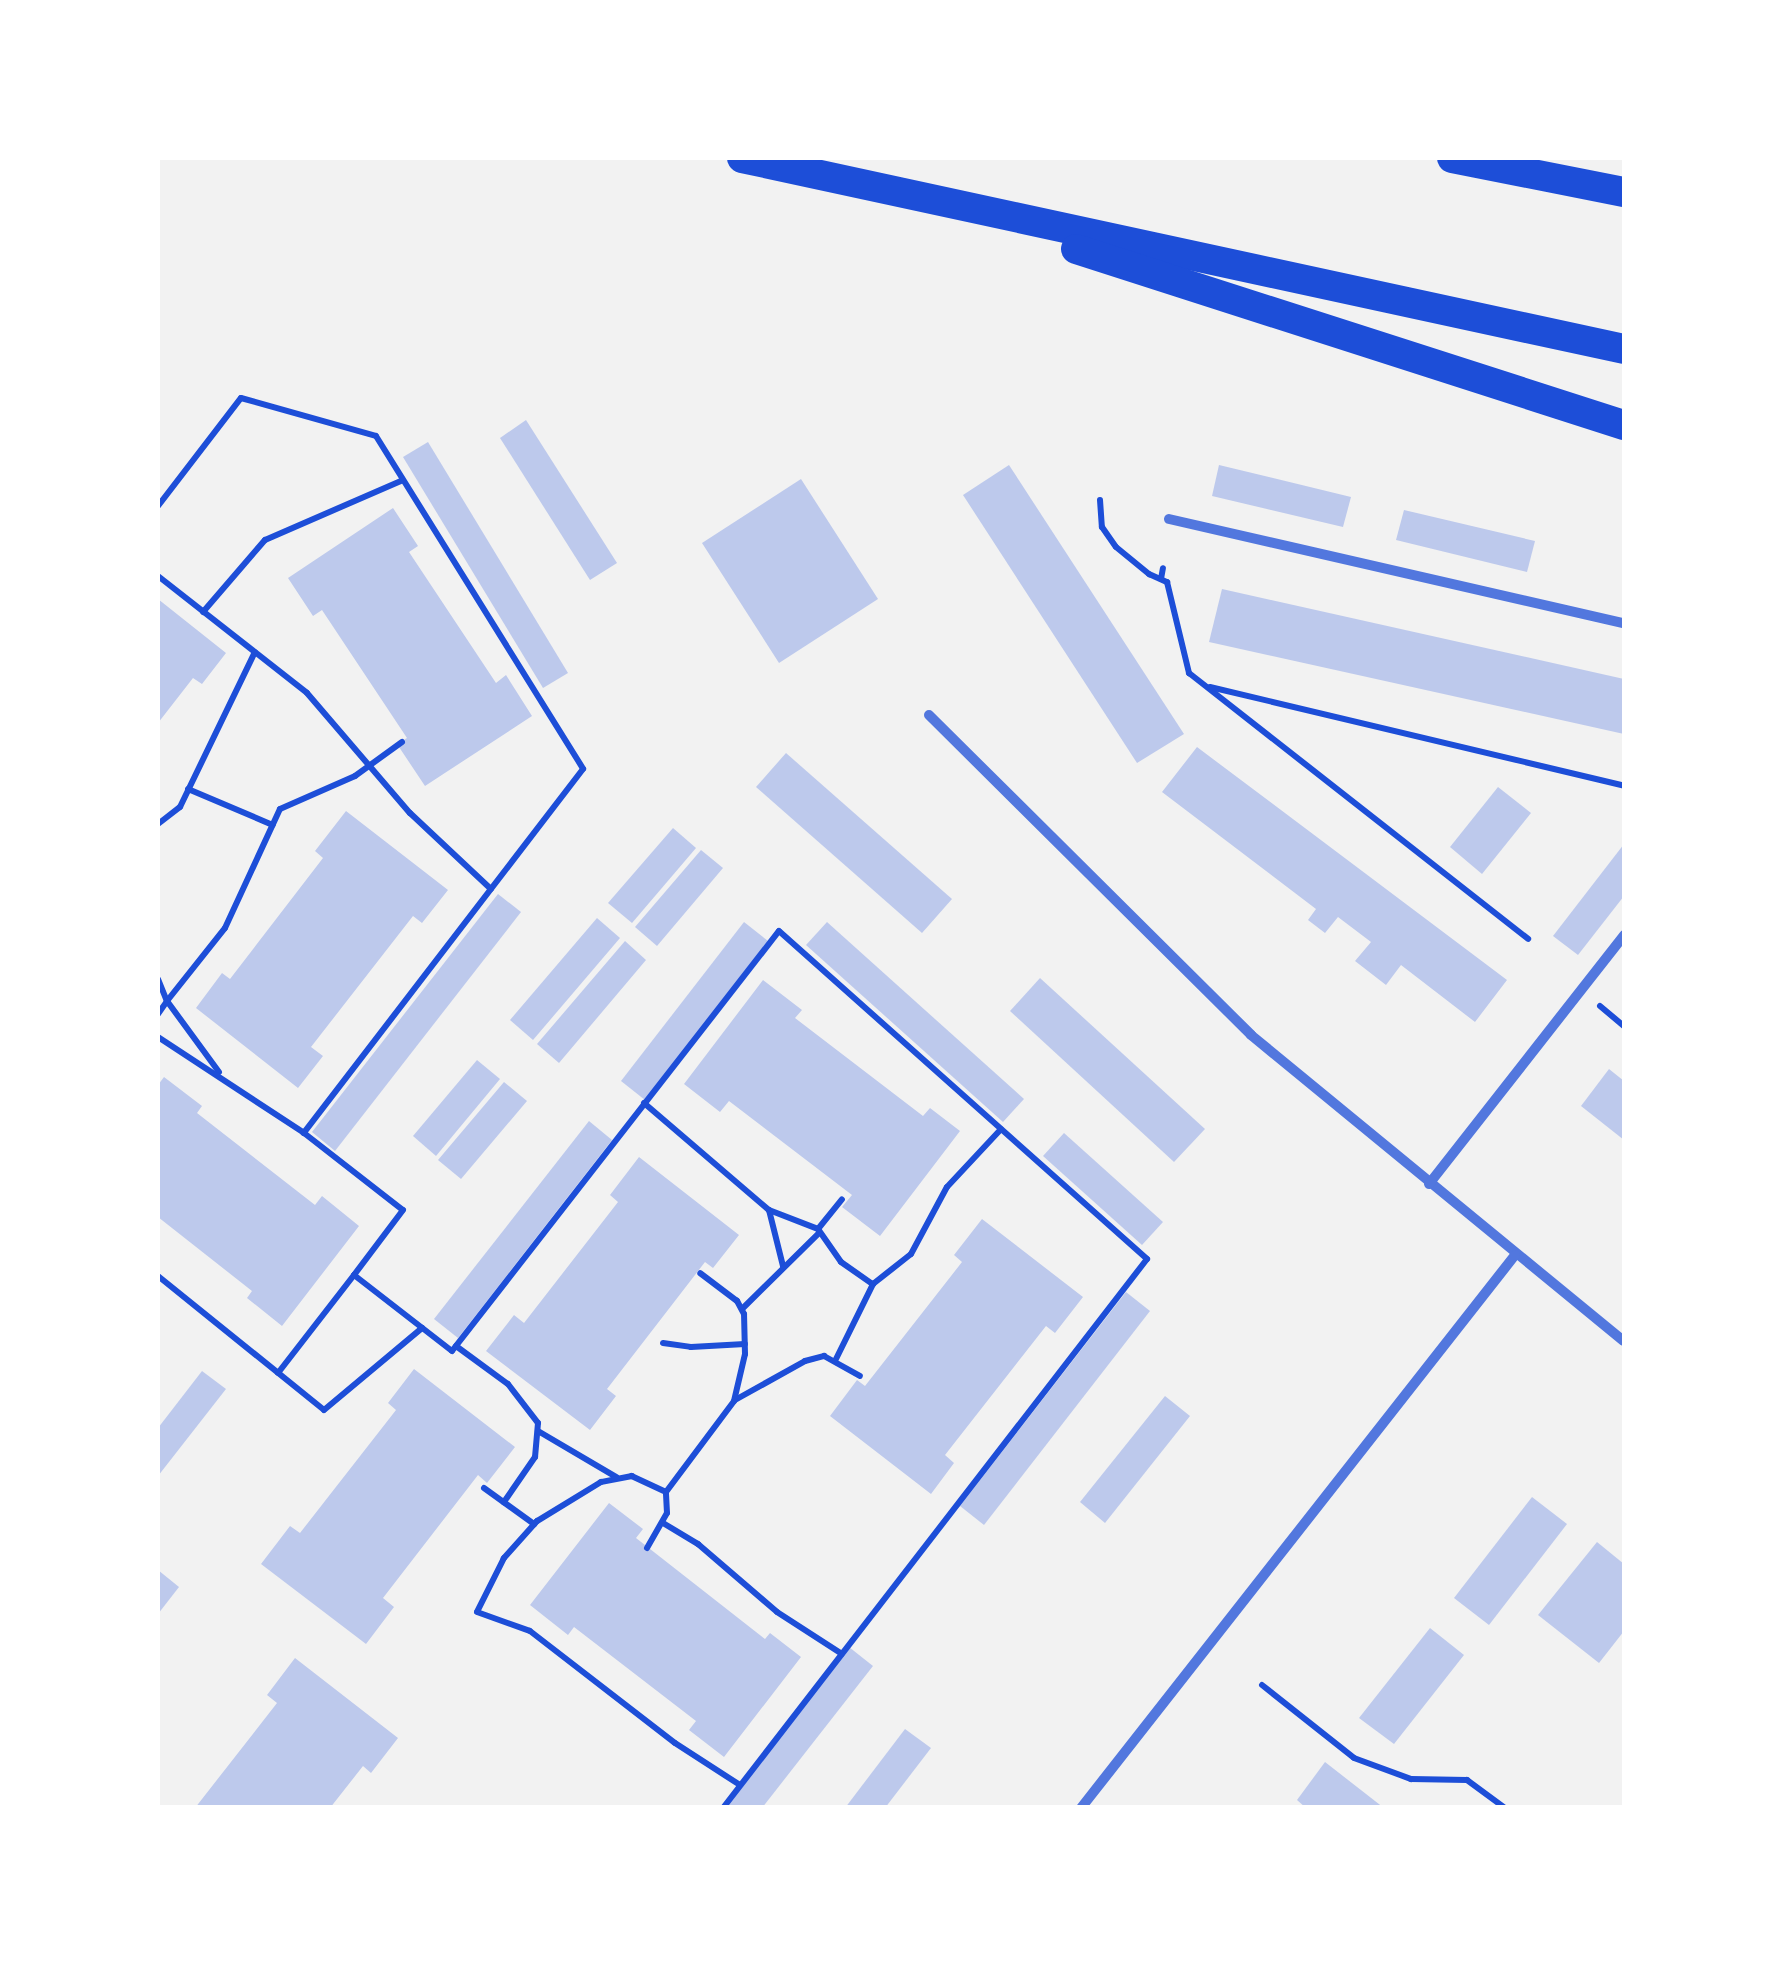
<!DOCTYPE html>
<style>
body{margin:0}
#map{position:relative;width:1782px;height:1965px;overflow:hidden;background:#f2f2f2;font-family:Merriweather,serif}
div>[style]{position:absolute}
.building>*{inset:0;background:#bdc9ec}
.path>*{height:6px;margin:-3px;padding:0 3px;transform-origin:3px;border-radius:3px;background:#1d4ed8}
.minor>*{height:10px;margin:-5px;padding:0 5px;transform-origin:5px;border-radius:5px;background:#5277de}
.motorway>*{height:30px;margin:-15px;padding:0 15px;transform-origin:15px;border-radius:15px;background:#1d4ed8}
span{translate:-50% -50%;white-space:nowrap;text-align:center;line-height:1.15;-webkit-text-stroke:8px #fff;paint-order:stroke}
.frame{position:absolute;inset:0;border:160px solid #fff;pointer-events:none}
</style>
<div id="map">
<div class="building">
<i style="clip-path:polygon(526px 420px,617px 563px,590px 580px,500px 438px)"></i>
<i style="clip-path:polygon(428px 442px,568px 673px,543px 688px,403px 457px)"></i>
<i style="clip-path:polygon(1009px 465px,1184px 734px,1137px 763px,963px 495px)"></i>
<i style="clip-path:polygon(1219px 465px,1351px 497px,1343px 527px,1212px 496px)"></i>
<i style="clip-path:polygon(801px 479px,878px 599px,779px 663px,702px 543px)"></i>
<i style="clip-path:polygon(393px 508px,418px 546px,409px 552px,496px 683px,506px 675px,532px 716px,425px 786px,397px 744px,407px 738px,322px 610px,313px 616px,288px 578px)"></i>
<i style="clip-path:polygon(1404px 510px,1535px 541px,1527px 572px,1396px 540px)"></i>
<i style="clip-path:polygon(1222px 589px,1624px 679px,1624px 734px,1209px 642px)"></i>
<i style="clip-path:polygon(158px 599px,226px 653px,202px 684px,193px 678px,158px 723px)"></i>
<i style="clip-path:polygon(1197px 747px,1507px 980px,1475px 1022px,1401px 965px,1386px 985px,1355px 961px,1371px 942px,1338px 917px,1325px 933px,1308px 920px,1316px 909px,1162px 792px)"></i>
<i style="clip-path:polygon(786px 753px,952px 899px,922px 933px,756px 787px)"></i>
<i style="clip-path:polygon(1498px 787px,1531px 813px,1482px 874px,1450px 847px)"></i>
<i style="clip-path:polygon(346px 811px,448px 890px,422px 923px,413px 916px,311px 1047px,323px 1056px,298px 1088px,196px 1008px,222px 973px,230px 979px,323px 858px,315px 851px)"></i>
<i style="clip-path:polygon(673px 828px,696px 848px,632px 923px,608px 903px)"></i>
<i style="clip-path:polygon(1624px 844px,1624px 896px,1578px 955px,1553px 936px)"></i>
<i style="clip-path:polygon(701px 850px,723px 868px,657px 946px,635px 927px)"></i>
<i style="clip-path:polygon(498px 894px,521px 912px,335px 1151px,312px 1132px)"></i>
<i style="clip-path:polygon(597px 918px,620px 938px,533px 1040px,510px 1020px)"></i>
<i style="clip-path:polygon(744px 922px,768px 941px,645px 1100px,621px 1081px)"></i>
<i style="clip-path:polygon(827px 922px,1024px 1099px,1003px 1122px,806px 945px)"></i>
<i style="clip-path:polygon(625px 941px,646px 960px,559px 1063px,537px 1044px)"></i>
<i style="clip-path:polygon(1040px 978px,1205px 1129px,1174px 1162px,1010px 1011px)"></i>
<i style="clip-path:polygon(763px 980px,802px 1010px,795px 1018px,923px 1116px,930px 1108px,960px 1131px,880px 1236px,842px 1207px,852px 1195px,729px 1101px,720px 1112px,684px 1084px)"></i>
<i style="clip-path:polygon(477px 1060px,500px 1079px,436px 1156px,413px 1136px)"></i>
<i style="clip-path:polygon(1609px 1069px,1624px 1081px,1624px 1140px,1581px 1106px)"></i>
<i style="clip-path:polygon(164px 1077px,202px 1106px,197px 1113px,315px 1205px,322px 1196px,359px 1226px,282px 1326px,247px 1298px,252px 1291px,158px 1217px,158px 1085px)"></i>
<i style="clip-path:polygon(504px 1082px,527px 1101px,461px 1179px,438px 1160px)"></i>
<i style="clip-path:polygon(589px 1121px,612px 1140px,458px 1338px,434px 1319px)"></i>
<i style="clip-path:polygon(1064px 1133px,1163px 1222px,1142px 1245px,1043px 1156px)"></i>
<i style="clip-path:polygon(639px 1157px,739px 1235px,713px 1268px,705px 1262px,607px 1389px,616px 1396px,590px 1430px,486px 1351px,514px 1315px,524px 1323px,618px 1202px,610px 1195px)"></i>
<i style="clip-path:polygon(982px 1219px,1083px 1297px,1055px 1333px,1046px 1326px,945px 1455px,954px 1463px,931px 1494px,830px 1416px,857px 1380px,865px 1386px,962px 1262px,954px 1255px)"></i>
<i style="clip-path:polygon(1126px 1292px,1150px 1311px,984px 1525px,960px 1506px)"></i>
<i style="clip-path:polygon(414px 1369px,515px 1447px,487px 1483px,478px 1475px,383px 1598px,394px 1607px,366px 1644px,261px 1564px,290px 1526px,300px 1533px,396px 1410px,388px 1403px)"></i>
<i style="clip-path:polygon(202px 1371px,226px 1389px,158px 1476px,158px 1428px)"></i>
<i style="clip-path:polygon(1165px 1396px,1190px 1416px,1105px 1523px,1080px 1502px)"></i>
<i style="clip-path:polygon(1532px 1497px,1567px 1524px,1489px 1625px,1454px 1598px)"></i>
<i style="clip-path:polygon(609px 1503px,643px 1529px,636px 1538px,765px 1639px,770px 1633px,801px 1657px,724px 1757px,689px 1730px,696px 1721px,574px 1627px,568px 1635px,530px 1605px)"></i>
<i style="clip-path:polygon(1597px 1542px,1624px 1564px,1624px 1631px,1599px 1663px,1538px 1615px)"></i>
<i style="clip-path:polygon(158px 1570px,179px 1587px,158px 1614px)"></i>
<i style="clip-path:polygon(1430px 1628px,1464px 1655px,1394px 1744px,1359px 1718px)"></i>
<i style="clip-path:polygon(849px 1647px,873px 1666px,762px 1808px,723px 1808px)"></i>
<i style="clip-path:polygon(295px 1658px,398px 1738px,371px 1773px,363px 1766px,330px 1808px,195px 1808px,277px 1703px,267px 1695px)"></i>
<i style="clip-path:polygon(905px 1729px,931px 1748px,885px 1808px,845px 1808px)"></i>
<i style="clip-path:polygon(1325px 1762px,1384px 1808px,1306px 1808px,1297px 1800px)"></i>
</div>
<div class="path">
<i style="left:1100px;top:500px;width:27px;rotate:86deg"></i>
<i style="left:1102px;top:527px;width:24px;rotate:55deg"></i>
<i style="left:1116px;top:547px;width:43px;rotate:39.3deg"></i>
<i style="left:1149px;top:574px;width:20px;rotate:24deg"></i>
<i style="left:1167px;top:582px;width:94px;rotate:76.4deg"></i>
<i style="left:1189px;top:673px;width:431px;rotate:38.1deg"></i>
<i style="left:158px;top:506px;width:136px;rotate:-52.5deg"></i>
<i style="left:241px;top:398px;width:140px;rotate:15.7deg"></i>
<i style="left:376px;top:436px;width:392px;rotate:58.1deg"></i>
<i style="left:583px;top:769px;width:459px;rotate:127.5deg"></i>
<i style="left:304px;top:1133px;width:125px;rotate:37.9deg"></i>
<i style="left:403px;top:1210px;width:81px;rotate:127deg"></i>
<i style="left:354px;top:1275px;width:124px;rotate:37.8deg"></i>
<i style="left:452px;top:1351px;width:532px;rotate:-52.1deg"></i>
<i style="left:779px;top:931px;width:493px;rotate:41.7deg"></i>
<i style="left:1147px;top:1259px;width:694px;rotate:127.68deg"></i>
<i style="left:158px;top:576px;width:189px;rotate:38.1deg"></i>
<i style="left:307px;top:693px;width:158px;rotate:49.4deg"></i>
<i style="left:410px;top:813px;width:111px;rotate:43.2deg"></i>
<i style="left:1161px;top:579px;width:11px;rotate:-80deg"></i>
<i style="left:203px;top:612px;width:95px;rotate:-49.3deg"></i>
<i style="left:265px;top:540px;width:150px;rotate:-23.5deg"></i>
<i style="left:1210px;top:687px;width:426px;rotate:13.4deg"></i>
<i style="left:188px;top:789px;width:92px;rotate:23deg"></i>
<i style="left:158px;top:824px;width:28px;rotate:-38deg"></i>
<i style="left:180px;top:807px;width:172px;rotate:-64.2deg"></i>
<i style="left:158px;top:979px;width:24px;rotate:68deg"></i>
<i style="left:167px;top:1001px;width:93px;rotate:-51.5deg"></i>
<i style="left:225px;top:928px;width:131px;rotate:-65.2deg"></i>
<i style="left:280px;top:809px;width:82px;rotate:-23.7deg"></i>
<i style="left:355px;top:776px;width:58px;rotate:-35.9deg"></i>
<i style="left:1600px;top:1006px;width:31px;rotate:40deg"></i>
<i style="left:158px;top:1014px;width:16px;rotate:-55deg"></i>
<i style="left:167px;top:1001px;width:88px;rotate:53.8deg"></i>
<i style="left:158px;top:1037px;width:175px;rotate:33.3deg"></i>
<i style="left:644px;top:1103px;width:165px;rotate:40.6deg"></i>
<i style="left:769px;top:1210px;width:53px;rotate:21.2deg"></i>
<i style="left:818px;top:1229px;width:40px;rotate:55.1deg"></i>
<i style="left:841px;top:1262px;width:39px;rotate:35deg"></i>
<i style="left:769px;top:1210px;width:58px;rotate:76deg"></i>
<i style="left:818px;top:1229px;width:38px;rotate:-51deg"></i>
<i style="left:158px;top:1276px;width:213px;rotate:38.9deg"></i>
<i style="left:324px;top:1410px;width:128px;rotate:-39.9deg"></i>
<i style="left:742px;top:1309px;width:108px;rotate:-44.6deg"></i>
<i style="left:663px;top:1343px;width:28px;rotate:8deg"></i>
<i style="left:691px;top:1347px;width:54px;rotate:-3.2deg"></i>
<i style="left:456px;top:1346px;width:64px;rotate:36.2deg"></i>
<i style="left:508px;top:1384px;width:49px;rotate:52.4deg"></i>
<i style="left:538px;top:1423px;width:34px;rotate:95deg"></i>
<i style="left:535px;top:1457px;width:55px;rotate:124.6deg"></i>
<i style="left:836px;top:1359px;width:84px;rotate:-63.7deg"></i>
<i style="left:873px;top:1284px;width:48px;rotate:-38.3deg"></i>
<i style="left:911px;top:1254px;width:76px;rotate:-61.8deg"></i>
<i style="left:947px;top:1187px;width:79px;rotate:-47deg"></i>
<i style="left:278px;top:1373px;width:124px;rotate:-52.2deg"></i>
<i style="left:735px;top:1400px;width:80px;rotate:-29.1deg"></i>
<i style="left:805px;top:1361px;width:20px;rotate:-15deg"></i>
<i style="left:824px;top:1356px;width:41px;rotate:29.1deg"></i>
<i style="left:538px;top:1431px;width:91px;rotate:30.5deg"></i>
<i style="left:484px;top:1488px;width:62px;rotate:35.8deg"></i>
<i style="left:666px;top:1492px;width:114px;rotate:-53.2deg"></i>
<i style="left:734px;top:1401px;width:48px;rotate:-76.8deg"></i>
<i style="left:745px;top:1354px;width:40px;rotate:-91.4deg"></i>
<i style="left:744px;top:1314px;width:15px;rotate:-118deg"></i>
<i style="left:737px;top:1301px;width:46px;rotate:-142.9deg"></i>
<i style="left:663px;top:1523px;width:41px;rotate:31deg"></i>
<i style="left:698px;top:1544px;width:104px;rotate:40.7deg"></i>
<i style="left:777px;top:1612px;width:77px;rotate:32.9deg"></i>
<i style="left:647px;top:1548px;width:40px;rotate:-60.3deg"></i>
<i style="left:667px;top:1513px;width:21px;rotate:-93deg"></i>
<i style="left:666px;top:1492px;width:38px;rotate:-155deg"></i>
<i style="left:632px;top:1476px;width:32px;rotate:169deg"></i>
<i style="left:601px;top:1482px;width:75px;rotate:148.6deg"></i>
<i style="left:537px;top:1521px;width:50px;rotate:131.7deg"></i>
<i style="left:504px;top:1558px;width:60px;rotate:116.6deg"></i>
<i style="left:477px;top:1612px;width:56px;rotate:19.7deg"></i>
<i style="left:530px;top:1631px;width:183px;rotate:37.7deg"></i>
<i style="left:675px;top:1743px;width:77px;rotate:32.9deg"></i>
<i style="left:1262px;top:1685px;width:117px;rotate:38.4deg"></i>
<i style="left:1354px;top:1758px;width:61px;rotate:20.2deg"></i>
<i style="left:1411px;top:1779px;width:56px;rotate:1deg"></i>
<i style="left:1467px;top:1780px;width:47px;rotate:36.4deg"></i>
</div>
<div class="minor">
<i style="left:1169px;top:519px;width:467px;rotate:12.9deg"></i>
<i style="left:929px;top:715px;width:454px;rotate:44.8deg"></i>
<i style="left:1251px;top:1035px;width:482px;rotate:39.4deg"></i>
<i style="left:1429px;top:1184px;width:316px;rotate:-51.9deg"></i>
<i style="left:1081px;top:1808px;width:703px;rotate:-51.87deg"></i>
</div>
<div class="motorway">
<i style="left:742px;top:158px;width:902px;rotate:12.22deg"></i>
<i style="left:1452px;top:158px;width:175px;rotate:11.2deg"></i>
<i style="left:1076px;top:249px;width:576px;rotate:17.81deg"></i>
</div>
<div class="frame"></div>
</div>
